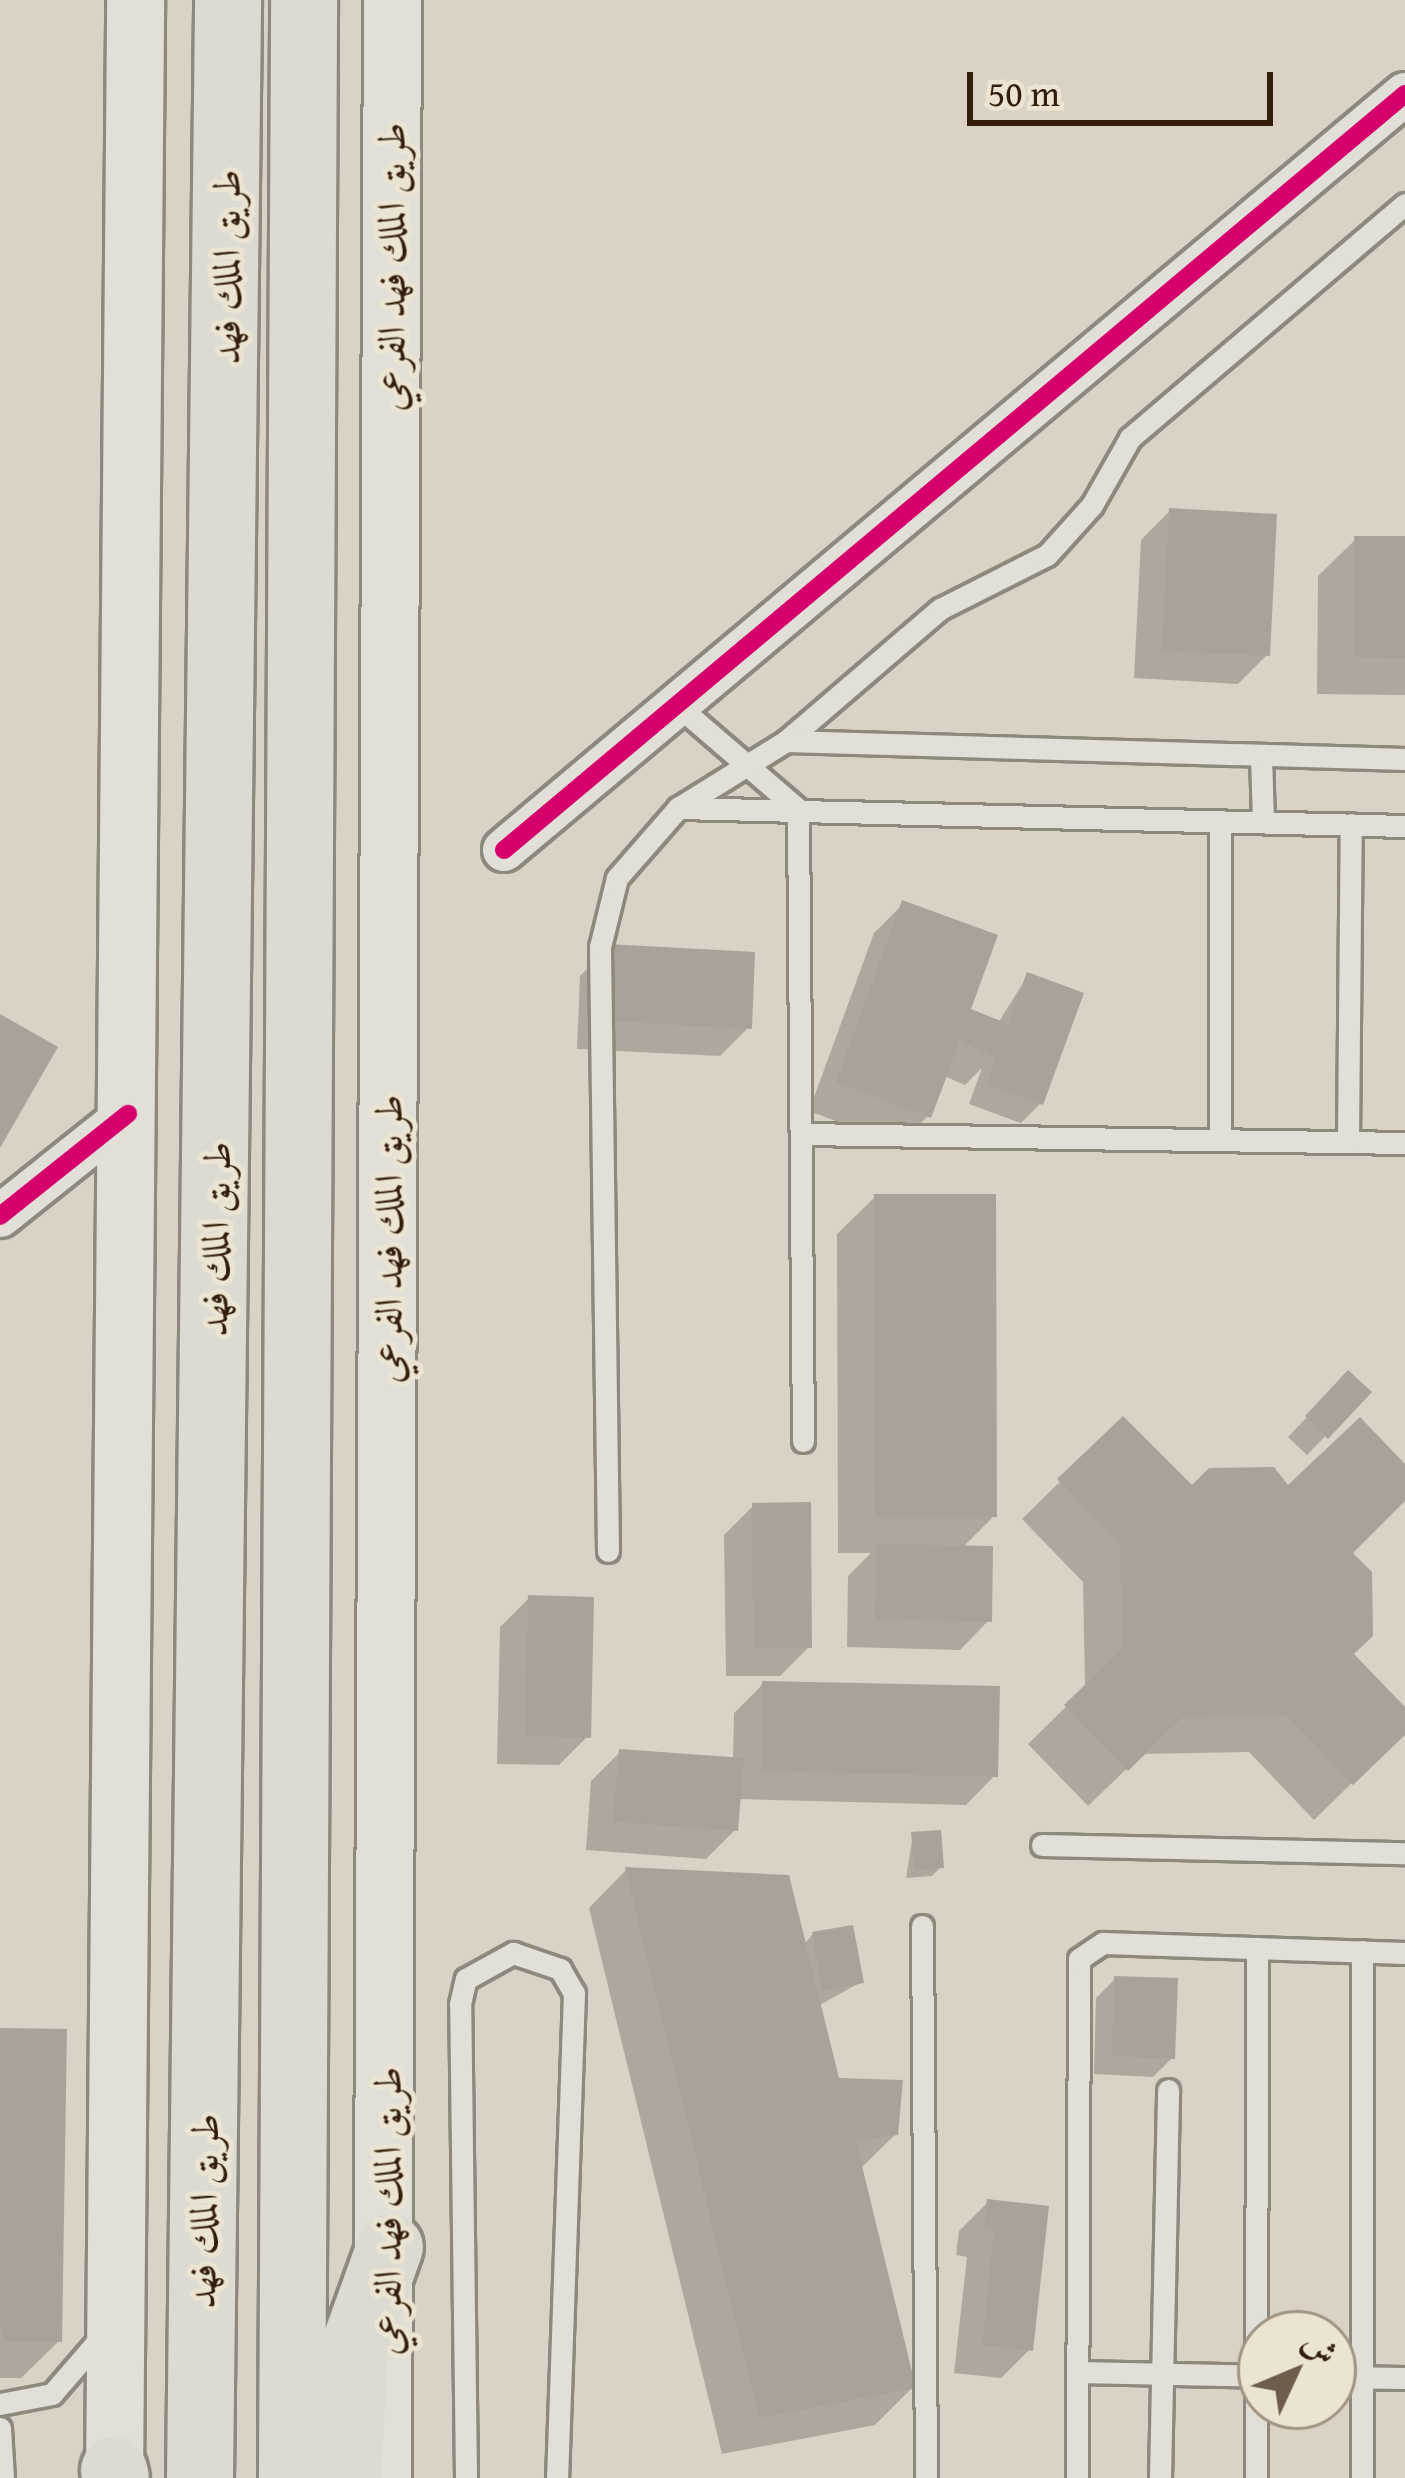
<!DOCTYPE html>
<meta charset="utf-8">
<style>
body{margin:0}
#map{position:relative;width:1405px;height:2478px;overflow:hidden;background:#dad2c4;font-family:"Gentium Book Plus",Amiri,serif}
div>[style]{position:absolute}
.shadow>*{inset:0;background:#0003}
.building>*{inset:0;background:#a9a298}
.roads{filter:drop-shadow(3px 0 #8f887d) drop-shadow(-3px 0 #8f887d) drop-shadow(0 3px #8f887d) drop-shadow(0 -3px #8f887d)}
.lane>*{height:21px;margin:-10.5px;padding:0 10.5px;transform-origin:10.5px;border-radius:10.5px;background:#e2dfd8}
.street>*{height:42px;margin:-21px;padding:0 21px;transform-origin:21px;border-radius:21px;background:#e2dfd8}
.secondary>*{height:57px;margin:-28.5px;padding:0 28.5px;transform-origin:28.5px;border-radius:28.5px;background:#e2dfd8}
.highway>*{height:66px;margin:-33px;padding:0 33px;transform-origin:33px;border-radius:33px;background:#dddad2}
.cycleway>*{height:18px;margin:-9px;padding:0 9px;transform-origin:9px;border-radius:9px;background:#d6006c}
span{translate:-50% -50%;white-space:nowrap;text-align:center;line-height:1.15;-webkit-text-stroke:10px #ece4d3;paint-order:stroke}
.street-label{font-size:39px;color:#321e0a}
.north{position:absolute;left:1237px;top:2310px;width:120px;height:120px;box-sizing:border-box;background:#ece4d3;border:3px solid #a29583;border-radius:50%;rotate:46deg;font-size:33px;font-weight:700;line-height:48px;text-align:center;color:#321e0a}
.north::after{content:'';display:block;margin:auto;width:42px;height:54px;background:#6d5d4b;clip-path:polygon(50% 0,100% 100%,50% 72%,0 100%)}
.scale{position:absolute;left:967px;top:72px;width:306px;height:54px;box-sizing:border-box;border:6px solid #321e0a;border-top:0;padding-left:15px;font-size:36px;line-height:42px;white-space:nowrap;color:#321e0a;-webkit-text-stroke:9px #ece4d3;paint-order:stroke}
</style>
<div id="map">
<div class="shadow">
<i style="clip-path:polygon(1170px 511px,1267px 655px,1238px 684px,1134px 678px,1141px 540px)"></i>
<i style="clip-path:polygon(1356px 539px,1405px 539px,1405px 695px,1317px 694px,1318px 576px)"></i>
<i style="clip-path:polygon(903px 904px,968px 1010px,998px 1023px,1028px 975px,1040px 1104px,1021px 1123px,969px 1104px,982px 1068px,965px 1085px,944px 1076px,928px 1116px,899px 1145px,809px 1111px,874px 933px)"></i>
<i style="clip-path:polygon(609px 947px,749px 1027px,720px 1056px,577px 1049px,580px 976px)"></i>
<i style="clip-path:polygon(875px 1197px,994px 1516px,962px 1548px,989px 1620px,960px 1650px,847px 1647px,848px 1576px,871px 1553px,838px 1553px,837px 1234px)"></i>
<i style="clip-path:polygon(1348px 1374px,1368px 1392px,1307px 1455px,1288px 1437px)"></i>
<i style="clip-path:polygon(1123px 1420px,1191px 1489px,1288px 1489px,1405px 1468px,1405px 1498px,1349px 1553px,1350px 1655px,1405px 1711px,1405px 1731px,1314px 1820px,1249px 1752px,1142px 1754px,1088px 1806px,1028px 1744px,1085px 1688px,1083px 1582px,1022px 1519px)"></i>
<i style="clip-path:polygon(753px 1506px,809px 1647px,780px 1676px,726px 1676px,724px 1535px)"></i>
<i style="clip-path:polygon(529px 1598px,588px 1736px,559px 1765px,497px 1764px,500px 1627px)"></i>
<i style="clip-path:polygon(763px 1684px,995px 1775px,966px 1805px,738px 1799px,735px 1830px,706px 1859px,586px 1850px,591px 1781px,620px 1752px,733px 1760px,734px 1713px)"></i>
<i style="clip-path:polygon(913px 1835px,941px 1867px,932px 1876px,906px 1878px)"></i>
<i style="clip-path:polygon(626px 1870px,803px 1945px,813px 1934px,861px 1982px,818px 2006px,837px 2081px,896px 2134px,860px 2169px,913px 2387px,875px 2425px,722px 2454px,589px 1908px)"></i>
<i style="clip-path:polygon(1115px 1979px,1172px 2058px,1153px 2077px,1094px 2074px,1096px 1998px)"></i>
<i style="clip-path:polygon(0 2031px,59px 2341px,21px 2378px,0 2378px)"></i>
<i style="clip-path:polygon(988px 2202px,1030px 2349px,1001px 2378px,954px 2373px,967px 2257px,956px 2255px,959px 2231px)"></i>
</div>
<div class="building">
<i style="clip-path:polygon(1169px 508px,1277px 514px,1270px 656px,1162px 651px)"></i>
<i style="clip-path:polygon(1354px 536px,1405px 536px,1405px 658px,1354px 657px)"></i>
<i style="clip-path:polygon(902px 900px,998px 935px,971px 1009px,1008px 1024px,1027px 972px,1084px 993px,1043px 1105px,986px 1084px,996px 1058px,960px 1041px,931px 1118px,836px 1082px)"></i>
<i style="clip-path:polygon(608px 944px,755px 952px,752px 1029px,605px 1021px)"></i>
<i style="clip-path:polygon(0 1014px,58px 1047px,0 1148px)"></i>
<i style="clip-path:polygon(874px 1194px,996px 1194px,997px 1517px,875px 1517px)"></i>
<i style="clip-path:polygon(1348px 1370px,1372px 1392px,1328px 1439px,1305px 1416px)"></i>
<i style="clip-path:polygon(1123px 1416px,1192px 1485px,1209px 1468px,1274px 1467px,1288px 1485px,1360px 1417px,1405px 1464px,1405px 1501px,1353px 1553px,1372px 1572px,1373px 1636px,1354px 1654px,1405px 1707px,1405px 1735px,1353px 1785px,1287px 1716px,1183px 1717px,1128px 1771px,1064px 1705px,1122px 1649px,1120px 1544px,1057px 1479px)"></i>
<i style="clip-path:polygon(811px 1502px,812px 1648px,753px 1648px,752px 1503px)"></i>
<i style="clip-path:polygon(876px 1544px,993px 1546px,992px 1622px,875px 1619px)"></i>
<i style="clip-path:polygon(528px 1595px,594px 1597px,591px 1738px,525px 1736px)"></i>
<i style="clip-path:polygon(762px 1681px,1000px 1686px,998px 1777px,761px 1771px)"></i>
<i style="clip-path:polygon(619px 1749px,744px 1758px,738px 1831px,613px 1822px)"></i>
<i style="clip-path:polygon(941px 1830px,944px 1868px,914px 1870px,911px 1832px)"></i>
<i style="clip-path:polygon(625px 1867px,789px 1875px,839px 2078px,903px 2080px,898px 2135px,856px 2141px,916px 2388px,759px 2418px)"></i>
<i style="clip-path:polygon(853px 1925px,864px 1983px,822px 1991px,812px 1932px)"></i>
<i style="clip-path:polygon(1114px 1976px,1178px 1978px,1175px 2059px,1112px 2056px)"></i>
<i style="clip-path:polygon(0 2028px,67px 2029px,62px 2342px,5px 2341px,0 2324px)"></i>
<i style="clip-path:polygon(987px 2199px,1049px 2206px,1033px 2351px,982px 2345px,994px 2229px,984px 2227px)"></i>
</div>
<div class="roads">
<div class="lane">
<i style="left:677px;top:705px;width:160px;rotate:40.7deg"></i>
<i style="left:798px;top:809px;width:632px;rotate:89.55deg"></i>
<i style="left:786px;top:741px;width:203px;rotate:-40.6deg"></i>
<i style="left:940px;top:609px;width:120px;rotate:-26.8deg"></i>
<i style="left:1047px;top:555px;width:67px;rotate:-48deg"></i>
<i style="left:1092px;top:505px;width:77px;rotate:-60.4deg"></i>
<i style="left:1130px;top:438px;width:361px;rotate:-40.4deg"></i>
<i style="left:1261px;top:755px;width:67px;rotate:88.3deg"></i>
<i style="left:679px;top:808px;width:726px;rotate:1.42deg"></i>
<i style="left:801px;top:1134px;width:604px;rotate:0.85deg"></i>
<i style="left:1220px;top:1140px;width:319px;rotate:-90deg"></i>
<i style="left:1348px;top:1142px;width:318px;rotate:-89.5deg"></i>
<i style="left:608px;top:1551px;width:604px;rotate:-90.76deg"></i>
<i style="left:600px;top:947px;width:71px;rotate:-76.2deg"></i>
<i style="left:617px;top:878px;width:93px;rotate:-48.9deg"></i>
<i style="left:678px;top:808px;width:127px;rotate:-31.8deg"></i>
<i style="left:786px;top:741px;width:619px;rotate:1.67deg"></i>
<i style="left:1042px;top:1845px;width:363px;rotate:1.3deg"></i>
<i style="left:922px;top:1926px;width:552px;rotate:89.58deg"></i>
<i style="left:1077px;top:2372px;width:184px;rotate:1.2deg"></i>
<i style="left:1333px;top:2377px;width:72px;rotate:0.8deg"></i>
<i style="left:0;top:2404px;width:53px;rotate:-10.9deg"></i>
<i style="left:52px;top:2394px;width:77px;rotate:-49.2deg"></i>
<i style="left:0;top:2428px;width:50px;rotate:86.6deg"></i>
<i style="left:466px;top:2478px;width:474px;rotate:-90.7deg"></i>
<i style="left:460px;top:2004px;width:26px;rotate:-77deg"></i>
<i style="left:466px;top:1979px;width:54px;rotate:-29deg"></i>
<i style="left:513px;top:1953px;width:50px;rotate:18.8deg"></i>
<i style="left:560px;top:1969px;width:28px;rotate:60deg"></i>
<i style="left:574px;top:1993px;width:485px;rotate:92deg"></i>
<i style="left:1077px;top:2478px;width:519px;rotate:-89.78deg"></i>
<i style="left:1079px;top:1959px;width:29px;rotate:-34deg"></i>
<i style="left:1103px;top:1943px;width:302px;rotate:1.9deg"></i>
<i style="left:1160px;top:2478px;width:388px;rotate:-88.8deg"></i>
<i style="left:1256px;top:2478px;width:530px;rotate:-89.89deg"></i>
<i style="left:1362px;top:2478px;width:527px;rotate:-90deg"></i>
</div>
<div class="street">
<i style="left:504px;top:850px;width:1176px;rotate:-40deg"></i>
<i style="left:0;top:1216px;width:164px;rotate:-38.6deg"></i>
</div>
<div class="secondary">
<i style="left:114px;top:2478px;width:2478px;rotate:-89.51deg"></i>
<i style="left:382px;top:2478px;width:2478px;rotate:-89.77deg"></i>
</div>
<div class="highway">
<i style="left:114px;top:2470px;width:8px;rotate:76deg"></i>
<i style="left:200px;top:2478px;width:2478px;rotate:-89.35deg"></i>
<i style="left:292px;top:2478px;width:2478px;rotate:-89.72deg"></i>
<i style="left:348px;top:2478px;width:134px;rotate:-87deg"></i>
<i style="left:355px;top:2344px;width:103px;rotate:-70.2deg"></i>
</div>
</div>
<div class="cycleway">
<i style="left:504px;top:850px;width:1176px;rotate:-40deg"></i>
<i style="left:0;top:1216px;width:164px;rotate:-38.6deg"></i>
</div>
<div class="street-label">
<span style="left:226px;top:267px;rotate:-90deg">طريق الملك فهد</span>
<span style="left:391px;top:267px;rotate:-90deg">طريق الملك فهد الفرعي</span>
<span style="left:215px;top:1239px;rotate:-89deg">طريق الملك فهد</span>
<span style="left:388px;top:1239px;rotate:-90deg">طريق الملك فهد الفرعي</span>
<span style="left:203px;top:2211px;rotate:-89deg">طريق الملك فهد</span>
<span style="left:387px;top:2211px;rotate:-90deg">طريق الملك فهد الفرعي</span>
</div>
<div class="north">ش</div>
<div class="scale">50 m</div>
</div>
